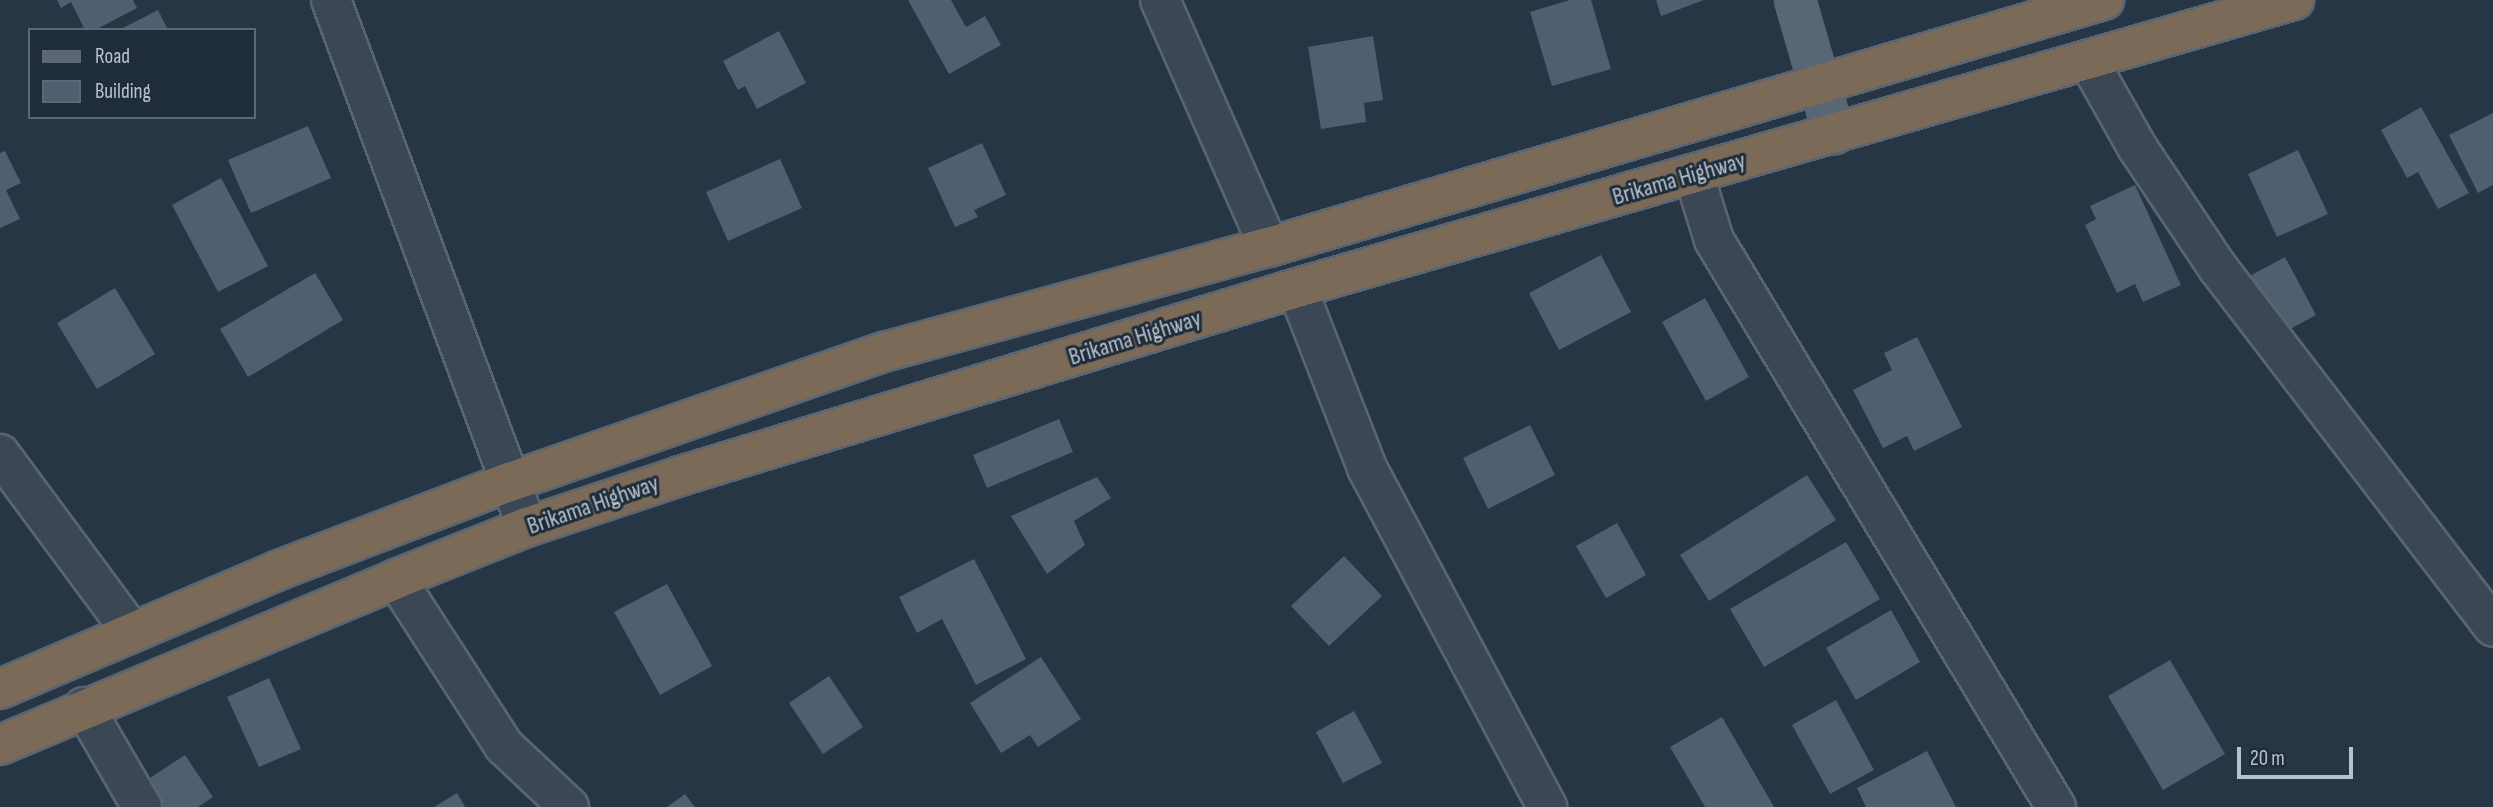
<!DOCTYPE html>
<style>
body{margin:0}
#map{position:relative;width:2493px;height:807px;overflow:hidden;background:#263645;font-family:"Sofia Sans Condensed",sans-serif}
div>[style]{position:absolute}
.building>*{inset:0;background:#4f5f70}
.roads{filter:drop-shadow(2px 0 #596572) drop-shadow(-2px 0 #596572) drop-shadow(0 2px #596572) drop-shadow(0 -2px #596572)}
.minor>*{height:38px;margin:-19px;padding:0 19px;transform-origin:19px;border-radius:19px;background:#3b4754}
.major>*{height:38px;margin:-19px;padding:0 19px;transform-origin:19px;border-radius:19px;background:#596674}
.highway>*{height:38px;margin:-19px;padding:0 19px;transform-origin:19px;border-radius:19px;background:#7a6a57}
span{translate:-50% -50%;white-space:nowrap;text-align:center;line-height:1.15;-webkit-text-stroke:6px #1f2c3a;paint-order:stroke}
.street-label{font-size:24px;color:#b8c2ce}
.legend{position:absolute;left:28px;top:28px;width:228px;height:91px;box-sizing:border-box;background:#1f2c3a;border:2px solid #5c6875;margin:0;padding:9px 12px;list-style:none;font-size:21px;color:#b8c2ce}
.legend li{display:flex;align-items:center;gap:14px;height:35px}
.legend b{width:35px;border:2px solid #5c6875}
.scale{position:absolute;left:2237px;top:747px;width:116px;height:32px;box-sizing:border-box;border:4px solid #b8c2ce;border-top:0;padding-left:9px;font-size:21px;line-height:24px;white-space:nowrap;color:#b8c2ce;-webkit-text-stroke:5px #1f2c3a;paint-order:stroke}
</style>
<div id="map">
<div class="building">
<i style="clip-path:polygon(57px 0,133px 0,137px 8px,95px 30px,85px 30px,71px 2px,61px 8px)"></i>
<i style="clip-path:polygon(908px 0,951px 0,966px 27px,985px 16px,1001px 45px,949px 74px)"></i>
<i style="clip-path:polygon(1570px 0,1591px 0,1611px 69px,1552px 86px,1530px 12px)"></i>
<i style="clip-path:polygon(1656px 0,1704px 0,1661px 16px)"></i>
<i style="clip-path:polygon(158px 10px,168px 30px,119px 30px)"></i>
<i style="clip-path:polygon(779px 31px,806px 83px,757px 109px,745px 86px,738px 90px,723px 61px)"></i>
<i style="clip-path:polygon(1373px 36px,1383px 100px,1364px 103px,1366px 122px,1321px 129px,1308px 47px)"></i>
<i style="clip-path:polygon(2421px 107px,2469px 193px,2438px 209px,2418px 172px,2407px 178px,2381px 130px)"></i>
<i style="clip-path:polygon(2493px 113px,2493px 185px,2478px 193px,2449px 135px)"></i>
<i style="clip-path:polygon(308px 126px,331px 178px,251px 213px,228px 160px)"></i>
<i style="clip-path:polygon(982px 143px,1006px 195px,974px 210px,978px 217px,955px 227px,928px 168px)"></i>
<i style="clip-path:polygon(2298px 150px,2328px 214px,2277px 237px,2248px 174px)"></i>
<i style="clip-path:polygon(5px 151px,21px 183px,6px 190px,20px 219px,0 228px,0 153px)"></i>
<i style="clip-path:polygon(780px 159px,802px 208px,728px 241px,706px 192px)"></i>
<i style="clip-path:polygon(221px 178px,268px 266px,218px 292px,172px 205px)"></i>
<i style="clip-path:polygon(2135px 185px,2181px 285px,2143px 302px,2135px 284px,2117px 293px,2085px 225px,2096px 219px,2090px 206px)"></i>
<i style="clip-path:polygon(1601px 255px,1631px 312px,1559px 350px,1529px 293px)"></i>
<i style="clip-path:polygon(2285px 257px,2316px 315px,2277px 336px,2246px 278px)"></i>
<i style="clip-path:polygon(315px 273px,343px 320px,248px 377px,220px 329px)"></i>
<i style="clip-path:polygon(115px 288px,155px 354px,97px 389px,57px 323px)"></i>
<i style="clip-path:polygon(1705px 298px,1749px 377px,1706px 401px,1662px 322px)"></i>
<i style="clip-path:polygon(1917px 337px,1962px 427px,1914px 451px,1907px 436px,1883px 448px,1853px 390px,1892px 370px,1884px 353px)"></i>
<i style="clip-path:polygon(1059px 419px,1073px 452px,987px 488px,973px 455px)"></i>
<i style="clip-path:polygon(1530px 425px,1555px 475px,1488px 509px,1463px 458px)"></i>
<i style="clip-path:polygon(1807px 475px,1836px 520px,1709px 601px,1680px 555px)"></i>
<i style="clip-path:polygon(1097px 477px,1111px 498px,1074px 521px,1085px 545px,1047px 574px,1011px 516px)"></i>
<i style="clip-path:polygon(1617px 523px,1646px 575px,1606px 598px,1576px 546px)"></i>
<i style="clip-path:polygon(1846px 542px,1880px 599px,1764px 667px,1730px 609px)"></i>
<i style="clip-path:polygon(1344px 556px,1382px 596px,1329px 646px,1291px 606px)"></i>
<i style="clip-path:polygon(974px 559px,1026px 659px,976px 685px,942px 619px,917px 633px,899px 597px)"></i>
<i style="clip-path:polygon(667px 584px,712px 666px,660px 695px,614px 612px)"></i>
<i style="clip-path:polygon(1891px 610px,1920px 662px,1856px 700px,1826px 648px)"></i>
<i style="clip-path:polygon(1041px 657px,1081px 719px,1038px 747px,1030px 735px,1001px 753px,970px 703px)"></i>
<i style="clip-path:polygon(2170px 660px,2225px 754px,2163px 790px,2108px 696px)"></i>
<i style="clip-path:polygon(829px 676px,863px 727px,823px 754px,789px 703px)"></i>
<i style="clip-path:polygon(269px 678px,301px 749px,259px 767px,227px 697px)"></i>
<i style="clip-path:polygon(1836px 700px,1874px 770px,1830px 794px,1792px 725px)"></i>
<i style="clip-path:polygon(1354px 711px,1382px 763px,1343px 783px,1316px 732px)"></i>
<i style="clip-path:polygon(1722px 717px,1774px 807px,1705px 807px,1670px 747px)"></i>
<i style="clip-path:polygon(1927px 751px,1956px 807px,1866px 807px,1857px 788px)"></i>
<i style="clip-path:polygon(185px 755px,213px 797px,198px 807px,146px 807px,133px 789px)"></i>
<i style="clip-path:polygon(457px 793px,465px 807px,434px 807px)"></i>
<i style="clip-path:polygon(685px 794px,695px 807px,667px 807px)"></i>
</div>
<div class="roads">
<div class="minor">
<i style="left:331px;top:0;width:562px;rotate:69.6deg"></i>
<i style="left:1160px;top:0;width:270px;rotate:66.2deg"></i>
<i style="left:2088px;top:60px;width:100px;rotate:60.6deg"></i>
<i style="left:2137px;top:147px;width:146px;rotate:56.2deg"></i>
<i style="left:2218px;top:268px;width:452px;rotate:52.5deg"></i>
<i style="left:1694px;top:175px;width:68px;rotate:72.9deg"></i>
<i style="left:1714px;top:240px;width:662px;rotate:58.9deg"></i>
<i style="left:1297px;top:288px;width:193px;rotate:68.7deg"></i>
<i style="left:1367px;top:468px;width:384px;rotate:62deg"></i>
<i style="left:0;top:454px;width:219px;rotate:53.5deg"></i>
<i style="left:396px;top:579px;width:199px;rotate:57.1deg"></i>
<i style="left:504px;top:746px;width:89px;rotate:43.2deg"></i>
<i style="left:84px;top:707px;width:116px;rotate:59.9deg"></i>
</div>
<div class="major">
<i style="left:1795px;top:0;width:140px;rotate:73.8deg"></i>
</div>
<div class="highway">
<i style="left:0;top:689px;width:303px;rotate:-23.1deg"></i>
<i style="left:279px;top:570px;width:247px;rotate:-20.9deg"></i>
<i style="left:510px;top:482px;width:396px;rotate:-19.2deg"></i>
<i style="left:884px;top:352px;width:399px;rotate:-15.3deg"></i>
<i style="left:1269px;top:247px;width:871px;rotate:-16.48deg"></i>
<i style="left:0;top:745px;width:429px;rotate:-22.7deg"></i>
<i style="left:396px;top:579px;width:141px;rotate:-21.7deg"></i>
<i style="left:527px;top:527px;width:161px;rotate:-18.4deg"></i>
<i style="left:680px;top:476px;width:645px;rotate:-16.95deg"></i>
<i style="left:1297px;top:288px;width:1038px;rotate:-16.11deg"></i>
</div>
</div>
<div class="street-label">
<span style="left:1679px;top:179px;rotate:-16deg">Brikama Highway</span>
<span style="left:1135px;top:338px;rotate:-17deg">Brikama Highway</span>
<span style="left:593px;top:505px;rotate:-19deg">Brikama Highway</span>
</div>
<ul class="legend">
<li><b style="height:9px;background:#596674"></b>Road</li>
<li><b style="height:19px;background:#4f5f70"></b>Building</li>
</ul>
<div class="scale">20 m</div>
</div>
